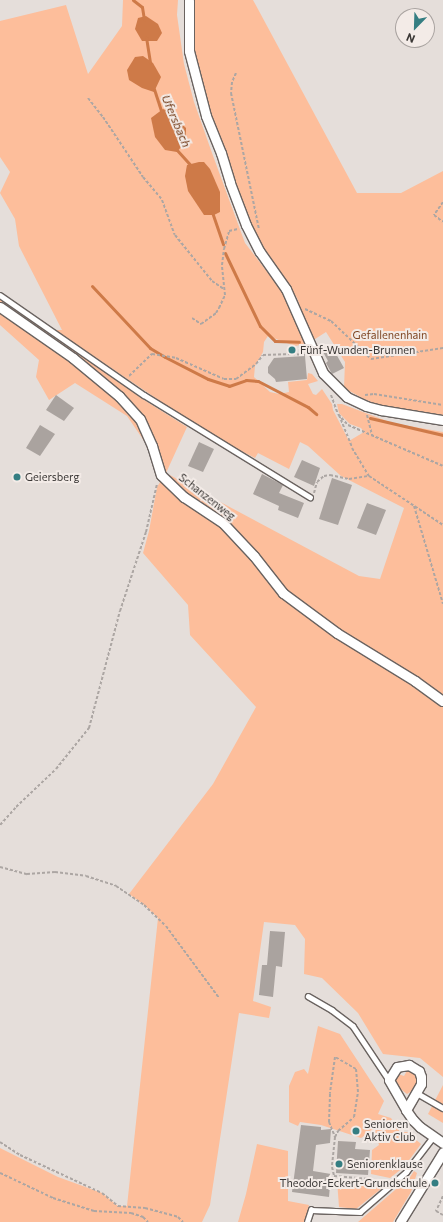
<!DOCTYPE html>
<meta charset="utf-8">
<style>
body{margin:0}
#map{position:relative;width:443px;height:1222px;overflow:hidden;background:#e5deda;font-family:Commissioner,sans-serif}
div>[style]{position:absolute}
.green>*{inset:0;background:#fdbe9b}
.water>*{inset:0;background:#ce7a48}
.stream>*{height:3px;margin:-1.5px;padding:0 1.5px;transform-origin:1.5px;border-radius:1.5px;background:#ce7a48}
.building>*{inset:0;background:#aaa39f}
.path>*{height:2px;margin-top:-1px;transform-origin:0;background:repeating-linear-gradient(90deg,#aca6a3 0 3px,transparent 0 5px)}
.roads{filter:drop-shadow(1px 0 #6a6360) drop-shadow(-1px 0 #6a6360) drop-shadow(0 1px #6a6360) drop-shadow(0 -1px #6a6360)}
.service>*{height:4.5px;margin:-2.25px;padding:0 2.25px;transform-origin:2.25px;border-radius:2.25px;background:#fff}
.minor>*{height:9px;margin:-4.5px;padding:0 4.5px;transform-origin:4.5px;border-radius:4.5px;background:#fff}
.dots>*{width:11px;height:11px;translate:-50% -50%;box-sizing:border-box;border:2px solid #f3ebe7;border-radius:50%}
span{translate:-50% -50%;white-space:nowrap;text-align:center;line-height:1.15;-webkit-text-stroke:4px #f3ebe7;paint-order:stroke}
.park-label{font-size:11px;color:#7f4623}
.poi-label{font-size:11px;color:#3a3735}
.left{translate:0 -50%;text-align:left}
.right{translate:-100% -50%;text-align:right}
.street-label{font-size:11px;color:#3a3735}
.water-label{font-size:12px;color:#713916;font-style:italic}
.north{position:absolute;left:395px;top:8px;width:40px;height:40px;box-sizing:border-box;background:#f3ebe7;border:1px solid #a9a3a0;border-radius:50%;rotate:203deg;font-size:11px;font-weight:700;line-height:16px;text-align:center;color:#3a3735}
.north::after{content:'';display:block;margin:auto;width:14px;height:18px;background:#357e82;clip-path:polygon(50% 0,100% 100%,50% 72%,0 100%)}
</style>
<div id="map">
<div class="green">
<i style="clip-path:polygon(123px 0,178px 0,177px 15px,184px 64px,194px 102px,212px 153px,245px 243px,282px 291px,305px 344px,295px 346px,268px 336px,264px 342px,263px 352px,255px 366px,254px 377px,270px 392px,279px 394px,289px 392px,288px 382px,307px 380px,308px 373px,312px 374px,318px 381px,308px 384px,313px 394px,316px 395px,322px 389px,332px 404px,333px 410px,349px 441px,364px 432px,361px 428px,350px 424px,339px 413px,337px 404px,342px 404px,392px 423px,443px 432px,443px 1077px,420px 1058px,383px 1054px,358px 1013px,322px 978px,304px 974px,305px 939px,295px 925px,264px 922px,253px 1001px,271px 1007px,269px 1018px,239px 1013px,210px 1205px,202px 1222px,0 1222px,0 1148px,58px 1177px,102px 1193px,118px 1206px,127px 1206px,158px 918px,144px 905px,129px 894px,213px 784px,256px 707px,190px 635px,188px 605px,143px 553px,149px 531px,157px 487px,166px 473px,127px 416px,75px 383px,49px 400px,36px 377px,39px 360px,0 325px,0 296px,141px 398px,187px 427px,166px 473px,359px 576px,380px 579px,404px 508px,341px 476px,308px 446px,300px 442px,289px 469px,258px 453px,255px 458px,239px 450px,194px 424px,55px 330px,62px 330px,19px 246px,15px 219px,0 193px,10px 172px,0 157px,0 21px,66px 5px,88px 74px,122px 26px)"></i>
<i style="clip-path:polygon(192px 0,253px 0,357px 193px,401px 193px,443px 171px,443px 415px,379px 405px,364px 399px,344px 388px,345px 362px,326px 332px,312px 341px,297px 298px,254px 234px,241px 205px,215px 130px,196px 65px,192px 38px)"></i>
<i style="clip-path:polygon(318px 1026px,340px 1034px,384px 1101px,378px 1114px,391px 1118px,400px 1132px,407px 1132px,421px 1144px,404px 1167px,390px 1178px,371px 1174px,372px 1150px,379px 1145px,374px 1129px,361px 1138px,321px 1125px,300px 1122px,298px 1126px,289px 1122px,289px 1086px,295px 1072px,304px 1069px,308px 1074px)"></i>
<i style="clip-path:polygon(408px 1069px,414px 1072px,418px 1081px,412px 1091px,407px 1094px,398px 1087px,395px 1080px,398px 1074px,404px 1076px)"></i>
<i style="clip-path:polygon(443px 1085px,443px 1123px,428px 1114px)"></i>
<i style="clip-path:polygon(257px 1144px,288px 1151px,288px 1201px,309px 1205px,305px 1222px,238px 1222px,246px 1194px)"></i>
<i style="clip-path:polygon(414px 1171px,417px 1173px,411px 1192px,393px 1222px,358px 1222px,410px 1177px)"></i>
<i style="clip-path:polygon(337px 1180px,381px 1184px,381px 1189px,356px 1209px,339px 1207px)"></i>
</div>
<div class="water">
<i style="clip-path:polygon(146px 16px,158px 24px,162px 33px,157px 41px,142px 41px,135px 29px,138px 18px)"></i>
<i style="clip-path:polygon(143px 56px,153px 63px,161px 77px,154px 92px,142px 88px,129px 80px,127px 70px,135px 57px)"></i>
<i style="clip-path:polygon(163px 109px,168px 111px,186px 128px,186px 141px,177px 152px,165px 150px,155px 137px,151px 118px)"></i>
<i style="clip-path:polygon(199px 162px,204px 162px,210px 169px,220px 192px,220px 212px,214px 215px,204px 215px,188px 191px,185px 176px,187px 165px)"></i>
</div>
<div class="stream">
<i style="left:133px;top:0;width:11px;rotate:38deg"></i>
<i style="left:142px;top:7px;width:13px;rotate:81deg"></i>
<i style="left:146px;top:37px;width:26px;rotate:81deg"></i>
<i style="left:154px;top:89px;width:26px;rotate:72deg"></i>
<i style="left:176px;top:149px;width:24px;rotate:48deg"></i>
<i style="left:212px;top:212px;width:34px;rotate:71deg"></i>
<i style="left:225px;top:253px;width:81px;rotate:64.4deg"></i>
<i style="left:260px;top:326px;width:21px;rotate:45deg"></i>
<i style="left:275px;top:341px;width:24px;rotate:2deg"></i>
<i style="left:92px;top:286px;width:85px;rotate:46.9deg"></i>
<i style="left:150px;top:348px;width:17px;rotate:31deg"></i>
<i style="left:165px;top:357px;width:48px;rotate:27.1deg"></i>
<i style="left:208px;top:379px;width:22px;rotate:18deg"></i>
<i style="left:229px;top:386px;width:18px;rotate:-19deg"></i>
<i style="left:246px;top:380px;width:12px;rotate:5deg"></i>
<i style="left:258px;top:381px;width:56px;rotate:27.5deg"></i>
<i style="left:308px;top:407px;width:11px;rotate:41deg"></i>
<i style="left:370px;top:418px;width:75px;rotate:13.1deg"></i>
</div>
<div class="building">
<i style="clip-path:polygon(331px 345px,344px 368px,332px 374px,326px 363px,328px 361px,322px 350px)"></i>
<i style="clip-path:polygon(305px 356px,307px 379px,276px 382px,275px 379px,268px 373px,268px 367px,274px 358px)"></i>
<i style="clip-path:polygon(56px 395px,74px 408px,64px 421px,46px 410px)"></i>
<i style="clip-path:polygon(40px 425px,55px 434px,40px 456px,26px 448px)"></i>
<i style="clip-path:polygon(199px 442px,214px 449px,203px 472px,188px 466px)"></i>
<i style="clip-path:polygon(302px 460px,320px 468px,314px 486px,294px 477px)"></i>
<i style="clip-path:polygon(262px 474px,283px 485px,279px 493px,304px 503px,298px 518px,278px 510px,279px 506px,253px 494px)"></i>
<i style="clip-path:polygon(332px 478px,352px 485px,338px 525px,319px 519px)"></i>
<i style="clip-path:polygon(367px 503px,386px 510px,376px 535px,357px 528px)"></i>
<i style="clip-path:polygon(270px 931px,285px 932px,282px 967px,276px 966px,273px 997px,259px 995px,262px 965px,267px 965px)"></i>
<i style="clip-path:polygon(301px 1125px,321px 1127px,321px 1130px,331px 1129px,330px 1143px,316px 1145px,313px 1171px,331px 1174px,329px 1197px,292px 1192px)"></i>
<i style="clip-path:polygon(338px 1141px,356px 1142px,355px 1149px,370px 1150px,368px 1175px,336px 1173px)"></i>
</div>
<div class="path">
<i style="left:236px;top:73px;width:10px;rotate:114deg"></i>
<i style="left:232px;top:82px;width:11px;rotate:95deg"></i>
<i style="left:231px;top:93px;width:139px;rotate:78.4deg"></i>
<i style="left:88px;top:98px;width:24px;rotate:52deg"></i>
<i style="left:103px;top:117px;width:72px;rotate:56.3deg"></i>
<i style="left:143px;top:177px;width:30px;rotate:50deg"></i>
<i style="left:162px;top:200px;width:37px;rotate:70deg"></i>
<i style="left:175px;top:235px;width:59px;rotate:51.2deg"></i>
<i style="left:212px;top:281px;width:14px;rotate:34deg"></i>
<i style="left:443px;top:202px;width:16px;rotate:125deg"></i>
<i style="left:434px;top:215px;width:11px;rotate:38deg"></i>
<i style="left:305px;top:309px;width:29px;rotate:25deg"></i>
<i style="left:331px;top:321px;width:55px;rotate:43.5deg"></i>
<i style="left:371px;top:359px;width:73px;rotate:-8.7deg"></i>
<i style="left:192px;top:318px;width:11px;rotate:34deg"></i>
<i style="left:201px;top:324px;width:19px;rotate:-36deg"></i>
<i style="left:216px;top:313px;width:6px;rotate:-59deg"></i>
<i style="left:219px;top:308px;width:14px;rotate:-65deg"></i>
<i style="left:225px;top:295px;width:30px;rotate:-96deg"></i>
<i style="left:222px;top:265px;width:16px;rotate:-83deg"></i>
<i style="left:224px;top:249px;width:19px;rotate:-74deg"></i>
<i style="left:229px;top:231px;width:9px;rotate:-13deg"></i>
<i style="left:129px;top:376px;width:32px;rotate:-44deg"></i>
<i style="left:152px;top:354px;width:24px;rotate:9deg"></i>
<i style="left:176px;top:358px;width:52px;rotate:23.6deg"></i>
<i style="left:224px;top:379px;width:12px"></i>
<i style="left:236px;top:379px;width:25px;rotate:-37deg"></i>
<i style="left:256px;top:364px;width:11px;rotate:-52deg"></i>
<i style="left:263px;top:355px;width:29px;rotate:-2deg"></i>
<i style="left:292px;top:354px;width:14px;rotate:4deg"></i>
<i style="left:331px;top:395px;width:20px;rotate:70deg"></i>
<i style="left:338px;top:414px;width:15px;rotate:48deg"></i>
<i style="left:348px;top:425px;width:103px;rotate:23.3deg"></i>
<i style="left:365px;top:395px;width:9px;rotate:-6deg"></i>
<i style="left:374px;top:394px;width:70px;rotate:9.1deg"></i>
<i style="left:339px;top:415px;width:35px;rotate:68deg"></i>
<i style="left:352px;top:448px;width:33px;rotate:59deg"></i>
<i style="left:369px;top:476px;width:89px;rotate:33.5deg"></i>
<i style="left:367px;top:415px;width:21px;rotate:76deg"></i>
<i style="left:314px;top:493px;width:11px;rotate:-75deg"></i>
<i style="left:317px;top:482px;width:9px;rotate:-41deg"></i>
<i style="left:324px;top:476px;width:6px;rotate:-9deg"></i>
<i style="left:330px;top:475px;width:19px;rotate:12deg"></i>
<i style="left:349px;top:479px;width:20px;rotate:-9deg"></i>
<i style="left:414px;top:506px;width:102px;rotate:73.5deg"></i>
<i style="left:0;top:825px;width:24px;rotate:-48deg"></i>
<i style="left:16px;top:807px;width:55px;rotate:-43.5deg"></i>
<i style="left:56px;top:769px;width:53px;rotate:-51.2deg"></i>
<i style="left:89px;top:728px;width:121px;rotate:-75.2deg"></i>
<i style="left:120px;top:611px;width:83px;rotate:-71.8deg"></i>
<i style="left:146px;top:532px;width:49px;rotate:-77.1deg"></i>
<i style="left:0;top:867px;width:28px;rotate:15deg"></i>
<i style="left:27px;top:874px;width:28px;rotate:-4deg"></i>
<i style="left:55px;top:872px;width:31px;rotate:7deg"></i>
<i style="left:86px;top:876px;width:32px;rotate:18deg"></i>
<i style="left:116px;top:886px;width:34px;rotate:34deg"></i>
<i style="left:144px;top:905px;width:30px;rotate:44deg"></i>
<i style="left:166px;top:926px;width:89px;rotate:53.6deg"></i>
<i style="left:335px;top:1137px;width:7px;rotate:-63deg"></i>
<i style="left:338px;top:1131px;width:21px;rotate:-41deg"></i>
<i style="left:354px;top:1117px;width:25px;rotate:-81deg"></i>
<i style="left:358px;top:1092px;width:23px;rotate:-95deg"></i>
<i style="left:356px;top:1069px;width:24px;rotate:-150deg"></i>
<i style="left:335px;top:1057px;width:37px;rotate:98deg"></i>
<i style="left:330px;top:1094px;width:28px;rotate:92deg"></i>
<i style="left:329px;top:1122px;width:16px;rotate:68deg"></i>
<i style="left:335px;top:1137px;width:30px;rotate:96deg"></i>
<i style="left:332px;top:1167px;width:9px;rotate:77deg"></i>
<i style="left:334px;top:1176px;width:38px;rotate:5deg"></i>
<i style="left:0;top:1142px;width:24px;rotate:33deg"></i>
<i style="left:20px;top:1155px;width:90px;rotate:24.9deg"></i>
<i style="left:102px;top:1193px;width:21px;rotate:39deg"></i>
<i style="left:118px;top:1206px;width:27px;rotate:4deg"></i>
<i style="left:145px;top:1208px;width:34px;rotate:15deg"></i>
<i style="left:178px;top:1217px;width:7px;rotate:45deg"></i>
<i style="left:0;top:1173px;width:59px;rotate:25.3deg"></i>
<i style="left:53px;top:1198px;width:43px;rotate:17.6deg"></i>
<i style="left:94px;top:1211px;width:37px;rotate:3deg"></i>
<i style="left:131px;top:1213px;width:13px;rotate:18deg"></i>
<i style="left:143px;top:1217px;width:7px;rotate:45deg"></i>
<i style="left:443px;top:1196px;width:17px;rotate:115deg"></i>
<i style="left:436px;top:1211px;width:8px;rotate:30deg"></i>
</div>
<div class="roads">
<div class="service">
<i style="left:0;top:295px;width:175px;rotate:34.8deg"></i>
<i style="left:144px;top:395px;width:195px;rotate:31.6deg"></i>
<i style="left:308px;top:996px;width:28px;rotate:30deg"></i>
<i style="left:332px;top:1010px;width:26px;rotate:37deg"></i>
<i style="left:353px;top:1026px;width:65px;rotate:56.3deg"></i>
<i style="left:417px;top:1093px;width:30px;rotate:30deg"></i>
<i style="left:307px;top:1222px;width:13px;rotate:-72deg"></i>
<i style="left:311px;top:1210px;width:49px;rotate:2.3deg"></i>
<i style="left:360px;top:1212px;width:61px;rotate:-41deg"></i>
<i style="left:406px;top:1172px;width:44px;rotate:-52.4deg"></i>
</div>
<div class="minor">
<i style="left:189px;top:0;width:51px;rotate:90deg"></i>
<i style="left:189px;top:51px;width:67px;rotate:75.3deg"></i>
<i style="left:206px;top:116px;width:40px;rotate:68deg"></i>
<i style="left:221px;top:153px;width:31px;rotate:73deg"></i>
<i style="left:230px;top:183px;width:45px;rotate:69.1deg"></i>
<i style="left:246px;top:225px;width:30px;rotate:63deg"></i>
<i style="left:260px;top:252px;width:45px;rotate:54.9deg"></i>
<i style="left:286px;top:289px;width:92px;rotate:66.2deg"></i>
<i style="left:323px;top:373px;width:34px;rotate:45deg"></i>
<i style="left:347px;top:397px;width:21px;rotate:25deg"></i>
<i style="left:366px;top:406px;width:16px;rotate:15deg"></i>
<i style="left:381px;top:410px;width:63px;rotate:9.2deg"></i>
<i style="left:0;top:307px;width:89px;rotate:34.9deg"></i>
<i style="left:73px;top:358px;width:60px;rotate:39.6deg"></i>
<i style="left:119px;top:396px;width:31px;rotate:48deg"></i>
<i style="left:140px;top:419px;width:30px;rotate:66deg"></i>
<i style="left:152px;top:446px;width:30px;rotate:73deg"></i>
<i style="left:161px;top:475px;width:32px;rotate:44deg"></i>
<i style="left:184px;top:497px;width:47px;rotate:33.7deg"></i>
<i style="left:223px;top:523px;width:45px;rotate:46.8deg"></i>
<i style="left:254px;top:556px;width:47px;rotate:51.9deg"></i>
<i style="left:283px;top:593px;width:67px;rotate:36.5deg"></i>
<i style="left:337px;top:633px;width:92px;rotate:31.6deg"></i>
<i style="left:415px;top:681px;width:34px;rotate:36deg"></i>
<i style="left:406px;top:1110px;width:30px;rotate:-60deg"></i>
<i style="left:421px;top:1084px;width:7px;rotate:-90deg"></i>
<i style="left:421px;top:1077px;width:6px;rotate:-108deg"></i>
<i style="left:419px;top:1071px;width:12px;rotate:-149deg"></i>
<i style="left:409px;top:1065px;width:12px;rotate:171deg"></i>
<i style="left:397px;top:1067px;width:15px;rotate:122deg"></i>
<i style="left:389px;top:1080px;width:34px;rotate:60deg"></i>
<i style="left:406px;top:1110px;width:12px;rotate:55deg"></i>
<i style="left:413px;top:1120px;width:10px;rotate:45deg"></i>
<i style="left:420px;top:1127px;width:28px;rotate:35deg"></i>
<i style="left:400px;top:1222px;width:82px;rotate:-58.4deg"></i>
</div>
</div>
<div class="dots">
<i style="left:292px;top:350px;background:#357e82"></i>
<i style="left:17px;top:477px;background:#357e82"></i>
<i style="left:356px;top:1131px;background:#357e82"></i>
<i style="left:339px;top:1164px;background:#357e82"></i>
<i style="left:435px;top:1183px;background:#357e82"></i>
</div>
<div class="park-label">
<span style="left:390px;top:335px">Gefallenenhain</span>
</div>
<div class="poi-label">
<span class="left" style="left:300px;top:350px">Fünf-Wunden-Brunnen</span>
<span class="left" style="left:25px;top:477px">Geiersberg</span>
<span class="left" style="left:364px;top:1131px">Senioren<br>Aktiv Club</span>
<span class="left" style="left:347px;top:1164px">Seniorenklause</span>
<span class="right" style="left:427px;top:1183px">Theodor-Eckert-Grundschule</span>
</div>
<div class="street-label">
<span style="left:207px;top:497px;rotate:38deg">Schanzenweg</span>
</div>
<div class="water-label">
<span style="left:176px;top:121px;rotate:67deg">Ufersbach</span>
</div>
<div class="north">N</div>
</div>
